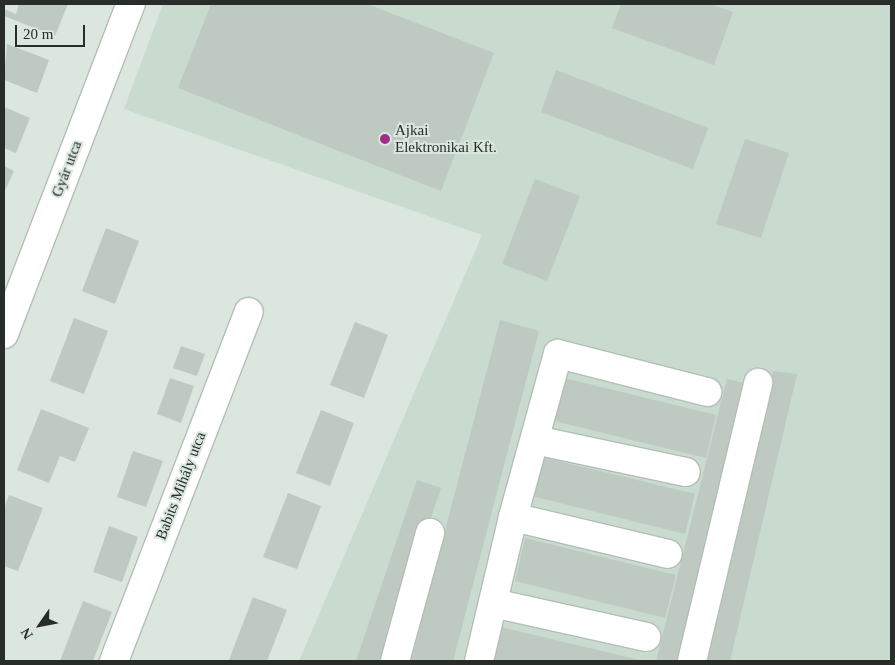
<!DOCTYPE html>
<meta charset="utf-8">
<style>
body{margin:0}
#map{position:relative;width:895px;height:665px;overflow:hidden;background:#dae6de;font-family:"Times New Roman",serif}
div>[style]{position:absolute}
.built>*{inset:0;background:#c8dbce}
.building>*{inset:0;background:#bdc9c1}
.roads{filter:drop-shadow(1px 0 #b3beb7) drop-shadow(-1px 0 #b3beb7) drop-shadow(0 1px #b3beb7) drop-shadow(0 -1px #b3beb7)}
.minor>*{height:28px;margin:-14px;padding:0 14px;transform-origin:14px;border-radius:14px;background:#fff}
.dots>*{width:14px;height:14px;translate:-50% -50%;box-sizing:border-box;border:2px solid #dae6de;border-radius:50%}
span{translate:-50% -50%;white-space:nowrap;text-align:center;line-height:1.15;-webkit-text-stroke:4px #dae6de;paint-order:stroke}
.poi-label{font-size:15px;color:#282d2a}
.left{translate:0 -50%;text-align:left}
.street-label{font-size:15px;color:#282d2a}
.frame{position:absolute;inset:0;border:5px solid #282d2a;pointer-events:none}
.north{position:absolute;left:15px;top:600px;width:50px;height:50px;-webkit-text-stroke:4px #dae6de;paint-order:stroke;rotate:237deg;font-size:14px;font-weight:700;line-height:20px;text-align:center;color:#282d2a}
.north::after{content:'';display:block;margin:auto;width:18px;height:22px;background:#282d2a;clip-path:polygon(50% 0,100% 100%,50% 72%,0 100%)}
.scale{position:absolute;left:15px;top:25px;width:70px;height:22px;box-sizing:border-box;border:2px solid #282d2a;border-top:0;padding-left:6px;font-size:15px;line-height:18px;white-space:nowrap;color:#282d2a;-webkit-text-stroke:4px #dae6de;paint-order:stroke}
</style>
<div id="map">
<div class="built">
<i style="clip-path:polygon(163px 4px,891px 4px,891px 661px,299px 661px,482px 235px,124px 109px)"></i>
</div>
<div class="building">
<i style="clip-path:polygon(19px 4px,68px 4px,55px 36px,4px 16px,4px 9px,16px 14px)"></i>
<i style="clip-path:polygon(211px 4px,367px 4px,494px 53px,441px 191px,178px 88px)"></i>
<i style="clip-path:polygon(621px 4px,710px 4px,733px 12px,714px 65px,612px 28px)"></i>
<i style="clip-path:polygon(7px 44px,49px 60px,37px 93px,4px 80px)"></i>
<i style="clip-path:polygon(556px 70px,708px 128px,693px 169px,541px 112px)"></i>
<i style="clip-path:polygon(4px 107px,30px 118px,16px 153px,4px 148px)"></i>
<i style="clip-path:polygon(745px 139px,789px 153px,761px 238px,716px 224px)"></i>
<i style="clip-path:polygon(4px 166px,14px 171px,4px 193px)"></i>
<i style="clip-path:polygon(535px 179px,580px 196px,547px 281px,502px 264px)"></i>
<i style="clip-path:polygon(106px 228px,139px 241px,115px 304px,82px 291px)"></i>
<i style="clip-path:polygon(74px 318px,108px 331px,84px 394px,50px 381px)"></i>
<i style="clip-path:polygon(500px 320px,539px 331px,453px 661px,411px 661px)"></i>
<i style="clip-path:polygon(355px 322px,388px 335px,364px 398px,330px 385px)"></i>
<i style="clip-path:polygon(181px 346px,205px 354px,197px 376px,173px 368px)"></i>
<i style="clip-path:polygon(773px 371px,797px 374px,730px 661px,705px 661px)"></i>
<i style="clip-path:polygon(560px 377px,716px 415px,706px 458px,550px 420px)"></i>
<i style="clip-path:polygon(170px 378px,194px 386px,181px 423px,157px 414px)"></i>
<i style="clip-path:polygon(727px 379px,749px 384px,681px 661px,656px 661px)"></i>
<i style="clip-path:polygon(41px 409px,89px 428px,75px 462px,60px 456px,49px 483px,17px 470px)"></i>
<i style="clip-path:polygon(321px 410px,354px 423px,330px 486px,296px 473px)"></i>
<i style="clip-path:polygon(133px 451px,163px 461px,146px 507px,117px 497px)"></i>
<i style="clip-path:polygon(542px 457px,695px 494px,685px 534px,532px 496px)"></i>
<i style="clip-path:polygon(417px 480px,441px 488px,383px 661px,356px 661px)"></i>
<i style="clip-path:polygon(288px 493px,321px 506px,297px 569px,263px 557px)"></i>
<i style="clip-path:polygon(9px 495px,43px 508px,18px 571px,4px 566px,4px 509px)"></i>
<i style="clip-path:polygon(109px 526px,138px 537px,122px 582px,93px 572px)"></i>
<i style="clip-path:polygon(525px 538px,676px 575px,665px 618px,515px 581px)"></i>
<i style="clip-path:polygon(253px 597px,287px 610px,267px 661px,232px 661px,229px 660px)"></i>
<i style="clip-path:polygon(83px 601px,112px 612px,93px 661px,60px 661px)"></i>
<i style="clip-path:polygon(501px 627px,644px 661px,493px 661px)"></i>
</div>
<div class="roads">
<div class="minor">
<i style="left:4px;top:334px;width:354px;rotate:-69deg"></i>
<i style="left:535px;top:440px;width:154px;rotate:12deg"></i>
<i style="left:513px;top:517px;width:159px;rotate:13.4deg"></i>
<i style="left:493px;top:603px;width:157px;rotate:12.5deg"></i>
<i style="left:114px;top:661px;width:374px;rotate:-68.9deg"></i>
<i style="left:395px;top:661px;width:133px;rotate:-74.7deg"></i>
<i style="left:479px;top:661px;width:148px;rotate:-76.7deg"></i>
<i style="left:513px;top:517px;width:169px;rotate:-74.6deg"></i>
<i style="left:558px;top:354px;width:154px;rotate:14.3deg"></i>
<i style="left:692px;top:661px;width:286px;rotate:-76.6deg"></i>
</div>
</div>
<div class="dots">
<i style="left:385px;top:139px;background:#a02d88"></i>
</div>
<div class="poi-label">
<span class="left" style="left:395px;top:139px">Ajkai<br>Elektronikai Kft.</span>
</div>
<div class="street-label">
<span style="left:67px;top:169px;rotate:-69deg">Gyár utca</span>
<span style="left:181px;top:486px;rotate:-69deg">Babits Mihály utca</span>
</div>
<div class="frame"></div>
<div class="north">N</div>
<div class="scale">20 m</div>
</div>
